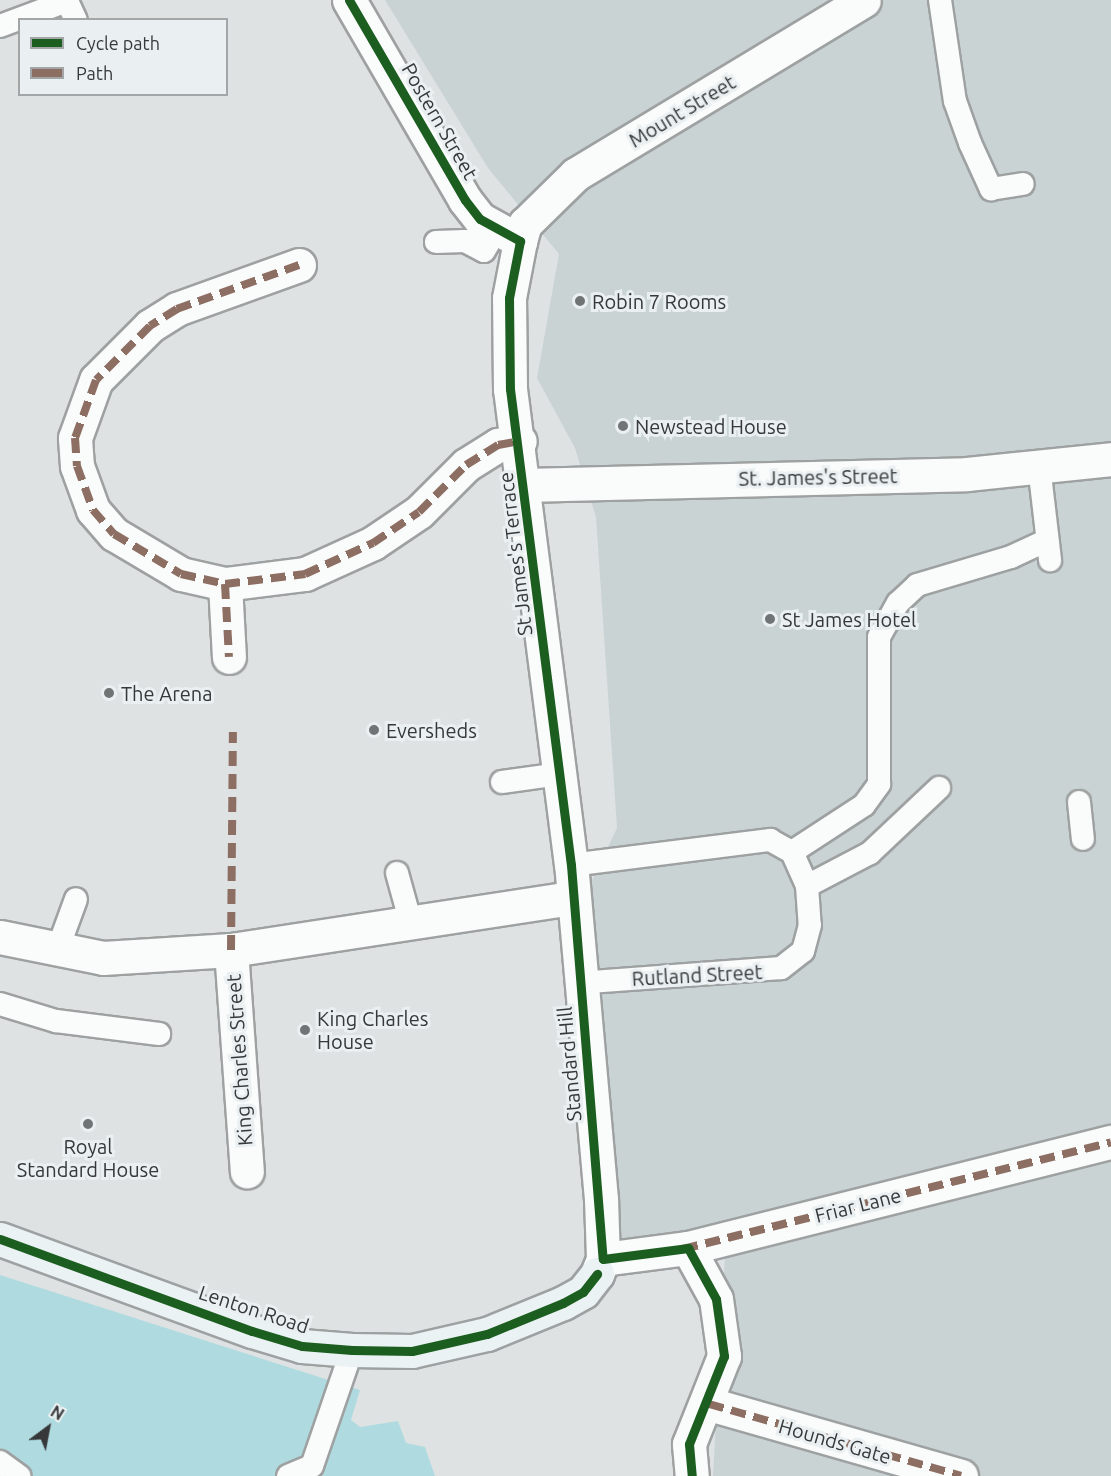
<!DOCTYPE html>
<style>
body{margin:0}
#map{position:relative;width:1111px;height:1476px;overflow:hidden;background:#dee2e2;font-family:Ubuntu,sans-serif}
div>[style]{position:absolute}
.built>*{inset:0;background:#cad3d4}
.green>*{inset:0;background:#afdbe0}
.roads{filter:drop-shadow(2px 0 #9ea1a1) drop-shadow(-2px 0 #9ea1a1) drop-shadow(0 2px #9ea1a1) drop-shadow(0 -2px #9ea1a1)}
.lane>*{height:22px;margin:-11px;padding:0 11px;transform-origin:11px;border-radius:11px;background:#fafbfb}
.street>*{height:33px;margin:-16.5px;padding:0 16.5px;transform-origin:16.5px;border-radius:16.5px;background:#fafbfb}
.secondary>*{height:33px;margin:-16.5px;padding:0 16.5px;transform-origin:16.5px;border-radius:16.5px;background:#ebf2f3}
.quiet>*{height:8px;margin-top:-4px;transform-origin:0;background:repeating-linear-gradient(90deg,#8d6e63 0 15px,transparent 0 23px)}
.cycleway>*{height:9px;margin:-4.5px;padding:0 4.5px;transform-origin:4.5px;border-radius:4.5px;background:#1b5e20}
.dots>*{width:16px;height:16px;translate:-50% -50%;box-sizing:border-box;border:3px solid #eaf0f1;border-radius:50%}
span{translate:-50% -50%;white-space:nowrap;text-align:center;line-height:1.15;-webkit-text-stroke:6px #eaf0f1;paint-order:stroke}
.street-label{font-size:20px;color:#363839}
.poi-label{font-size:20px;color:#363839}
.left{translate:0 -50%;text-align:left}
.legend{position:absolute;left:18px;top:18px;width:210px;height:78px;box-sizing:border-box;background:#eaf0f1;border:2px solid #a2a6a7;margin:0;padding:8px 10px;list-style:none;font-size:18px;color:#363839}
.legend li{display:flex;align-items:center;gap:12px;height:30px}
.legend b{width:30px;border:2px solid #a2a6a7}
.north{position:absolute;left:18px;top:1398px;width:60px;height:60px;-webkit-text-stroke:4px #eaf0f1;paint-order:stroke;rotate:32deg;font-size:16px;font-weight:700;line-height:24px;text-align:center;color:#363839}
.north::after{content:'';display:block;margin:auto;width:21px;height:27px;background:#363839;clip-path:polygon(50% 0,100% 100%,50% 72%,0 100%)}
</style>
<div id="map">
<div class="built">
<i style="clip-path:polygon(385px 0,1111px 0,1111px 1476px,713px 1476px,726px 1238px,612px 1246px,588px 889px,617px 828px,596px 517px,575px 448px,537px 378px,559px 254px,488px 168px)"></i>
</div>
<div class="green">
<i style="clip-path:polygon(0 1275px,360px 1390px,351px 1420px,360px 1427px,398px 1421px,406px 1443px,425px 1447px,435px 1476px,0 1476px)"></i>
</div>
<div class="roads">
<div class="lane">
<i style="left:940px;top:0;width:102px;rotate:81.6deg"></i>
<i style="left:955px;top:101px;width:45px;rotate:70.3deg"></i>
<i style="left:970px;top:143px;width:51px;rotate:65.5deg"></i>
<i style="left:991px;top:189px;width:32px;rotate:-9deg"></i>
<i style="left:0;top:26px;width:72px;rotate:-20.5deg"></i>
<i style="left:67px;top:1px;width:21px;rotate:65deg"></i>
<i style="left:436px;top:242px;width:29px;rotate:-2deg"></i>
<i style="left:465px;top:241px;width:21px;rotate:28deg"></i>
<i style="left:484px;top:251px;width:28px;rotate:-60deg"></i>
<i style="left:1039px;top:466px;width:95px;rotate:83.3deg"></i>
<i style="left:502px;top:782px;width:59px;rotate:-7.9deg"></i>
<i style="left:1079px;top:802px;width:37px;rotate:84deg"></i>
<i style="left:792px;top:852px;width:86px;rotate:-33.1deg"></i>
<i style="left:864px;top:805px;width:26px;rotate:-54deg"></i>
<i style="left:879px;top:784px;width:147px;rotate:-90deg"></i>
<i style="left:879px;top:637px;width:39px;rotate:-61deg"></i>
<i style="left:898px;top:603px;width:26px;rotate:-43deg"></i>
<i style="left:917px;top:585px;width:98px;rotate:-16.6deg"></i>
<i style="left:1011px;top:557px;width:40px;rotate:-25deg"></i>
<i style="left:571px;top:865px;width:201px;rotate:-7.2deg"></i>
<i style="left:770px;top:840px;width:25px;rotate:29deg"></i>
<i style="left:792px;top:852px;width:37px;rotate:66deg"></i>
<i style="left:807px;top:886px;width:39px;rotate:86deg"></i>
<i style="left:810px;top:925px;width:27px;rotate:105deg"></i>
<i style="left:803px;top:951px;width:28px;rotate:142deg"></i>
<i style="left:781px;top:968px;width:203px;rotate:175.8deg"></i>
<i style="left:397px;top:873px;width:49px;rotate:74.5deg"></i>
<i style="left:807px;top:886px;width:71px;rotate:-27.6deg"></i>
<i style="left:870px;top:853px;width:95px;rotate:-43.3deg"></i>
<i style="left:57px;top:951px;width:55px;rotate:-69.9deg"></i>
<i style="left:0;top:1004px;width:59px;rotate:16.9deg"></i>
<i style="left:56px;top:1021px;width:104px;rotate:7.2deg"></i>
<i style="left:0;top:1462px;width:24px;rotate:36deg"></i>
<i style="left:288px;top:1476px;width:26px;rotate:-23deg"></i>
<i style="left:312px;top:1466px;width:123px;rotate:-71deg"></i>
</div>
<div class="street">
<i style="left:349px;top:0;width:231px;rotate:59.9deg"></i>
<i style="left:465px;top:200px;width:24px;rotate:52deg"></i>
<i style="left:480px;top:219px;width:46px;rotate:28.8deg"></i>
<i style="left:299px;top:265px;width:130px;rotate:160.2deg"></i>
<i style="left:177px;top:309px;width:32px;rotate:148deg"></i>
<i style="left:150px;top:326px;width:76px;rotate:135deg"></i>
<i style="left:96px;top:380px;width:62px;rotate:109.9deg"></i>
<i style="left:75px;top:438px;width:28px;rotate:86deg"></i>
<i style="left:77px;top:466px;width:47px;rotate:70deg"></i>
<i style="left:93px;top:510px;width:32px;rotate:49deg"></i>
<i style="left:114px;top:534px;width:78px;rotate:30.8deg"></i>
<i style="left:181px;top:574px;width:45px;rotate:12.8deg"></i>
<i style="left:225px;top:584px;width:81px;rotate:-7.1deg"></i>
<i style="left:305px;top:574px;width:75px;rotate:-24.5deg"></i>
<i style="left:373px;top:543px;width:55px;rotate:-34deg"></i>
<i style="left:419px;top:512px;width:66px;rotate:-45deg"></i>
<i style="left:466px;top:465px;width:38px;rotate:-32deg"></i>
<i style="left:498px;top:445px;width:22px;rotate:-10deg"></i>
<i style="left:524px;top:485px;width:443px;rotate:-1.4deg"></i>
<i style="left:967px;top:474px;width:145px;rotate:-5.9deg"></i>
<i style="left:225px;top:584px;width:73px;rotate:86.9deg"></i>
<i style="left:0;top:937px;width:105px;rotate:11.5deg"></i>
<i style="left:103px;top:958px;width:128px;rotate:-3.6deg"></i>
<i style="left:231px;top:950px;width:345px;rotate:-8.7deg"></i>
<i style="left:231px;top:950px;width:222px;rotate:85.9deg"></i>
<i style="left:688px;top:1248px;width:58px;rotate:61.2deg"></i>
<i style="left:716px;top:1299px;width:58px;rotate:82deg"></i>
<i style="left:724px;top:1356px;width:95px;rotate:111.7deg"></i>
<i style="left:689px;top:1444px;width:32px;rotate:85deg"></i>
<i style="left:603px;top:1259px;width:86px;rotate:-7.4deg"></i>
<i style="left:688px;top:1248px;width:436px;rotate:-14.1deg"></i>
<i style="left:597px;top:1274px;width:16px;rotate:-68deg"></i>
<i style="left:603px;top:1259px;width:60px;rotate:-91.9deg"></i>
<i style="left:601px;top:1199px;width:335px;rotate:-95.1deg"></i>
<i style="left:571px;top:865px;width:480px;rotate:-97.3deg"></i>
<i style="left:510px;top:389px;width:91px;rotate:-90.6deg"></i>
<i style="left:509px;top:298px;width:58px;rotate:-79.1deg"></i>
<i style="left:520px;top:241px;width:18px;rotate:-74deg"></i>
<i style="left:525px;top:224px;width:71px;rotate:-44.4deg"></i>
<i style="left:576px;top:174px;width:336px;rotate:-31.1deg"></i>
<i style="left:709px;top:1404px;width:262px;rotate:15.9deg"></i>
</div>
<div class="secondary">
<i style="left:0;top:1239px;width:268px;rotate:20.1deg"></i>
<i style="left:252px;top:1331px;width:52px;rotate:16.7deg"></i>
<i style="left:302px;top:1346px;width:50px;rotate:4.6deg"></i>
<i style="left:352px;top:1350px;width:60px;rotate:1deg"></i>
<i style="left:412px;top:1351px;width:77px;rotate:-12.8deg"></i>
<i style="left:487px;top:1334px;width:82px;rotate:-22.2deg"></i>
<i style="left:563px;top:1303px;width:23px;rotate:-29deg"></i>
<i style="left:583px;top:1292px;width:23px;rotate:-52deg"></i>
</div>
</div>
<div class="quiet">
<i style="left:299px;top:265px;width:130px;rotate:160.2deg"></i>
<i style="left:177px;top:309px;width:32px;rotate:148deg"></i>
<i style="left:150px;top:326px;width:76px;rotate:135deg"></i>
<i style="left:96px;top:380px;width:62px;rotate:109.9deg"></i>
<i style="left:75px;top:438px;width:28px;rotate:86deg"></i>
<i style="left:77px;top:466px;width:47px;rotate:70deg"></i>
<i style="left:93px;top:510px;width:32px;rotate:49deg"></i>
<i style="left:114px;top:534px;width:78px;rotate:30.8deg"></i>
<i style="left:181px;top:574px;width:45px;rotate:12.8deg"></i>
<i style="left:225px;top:584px;width:81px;rotate:-7.1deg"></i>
<i style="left:305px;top:574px;width:75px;rotate:-24.5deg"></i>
<i style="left:373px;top:543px;width:55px;rotate:-34deg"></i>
<i style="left:419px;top:512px;width:66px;rotate:-45deg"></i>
<i style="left:466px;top:465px;width:38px;rotate:-32deg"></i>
<i style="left:498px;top:445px;width:22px;rotate:-10deg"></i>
<i style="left:225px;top:584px;width:73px;rotate:86.9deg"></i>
<i style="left:231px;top:950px;width:218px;rotate:-89.5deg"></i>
<i style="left:683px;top:1249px;width:441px;rotate:-14deg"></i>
<i style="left:709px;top:1404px;width:262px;rotate:15.9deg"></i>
</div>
<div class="cycleway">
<i style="left:349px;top:0;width:231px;rotate:59.9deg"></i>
<i style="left:465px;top:200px;width:24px;rotate:52deg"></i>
<i style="left:480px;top:219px;width:46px;rotate:28.8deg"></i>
<i style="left:520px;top:241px;width:58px;rotate:100.9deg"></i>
<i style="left:509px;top:298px;width:91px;rotate:89.4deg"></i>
<i style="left:510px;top:389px;width:480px;rotate:82.7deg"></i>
<i style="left:571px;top:865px;width:395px;rotate:85.4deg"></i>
<i style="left:603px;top:1259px;width:86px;rotate:-7.4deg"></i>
<i style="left:688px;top:1248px;width:58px;rotate:61.2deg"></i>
<i style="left:716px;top:1299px;width:58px;rotate:82deg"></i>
<i style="left:724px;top:1356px;width:95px;rotate:111.7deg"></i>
<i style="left:689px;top:1444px;width:32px;rotate:85deg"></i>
<i style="left:0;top:1239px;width:268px;rotate:20.1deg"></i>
<i style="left:252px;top:1331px;width:52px;rotate:16.7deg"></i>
<i style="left:302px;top:1346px;width:50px;rotate:4.6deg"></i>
<i style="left:352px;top:1350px;width:60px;rotate:1deg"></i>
<i style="left:412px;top:1351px;width:77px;rotate:-12.8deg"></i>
<i style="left:487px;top:1334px;width:82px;rotate:-22.2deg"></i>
<i style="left:563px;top:1303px;width:23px;rotate:-29deg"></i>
<i style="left:583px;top:1292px;width:23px;rotate:-52deg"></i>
</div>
<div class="dots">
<i style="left:580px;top:301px;background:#717474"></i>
<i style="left:623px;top:426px;background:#717474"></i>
<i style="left:770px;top:619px;background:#717474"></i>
<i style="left:109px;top:693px;background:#717474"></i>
<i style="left:374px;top:730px;background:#717474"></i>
<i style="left:305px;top:1030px;background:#717474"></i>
<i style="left:88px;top:1124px;background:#717474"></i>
</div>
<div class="street-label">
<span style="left:682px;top:111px;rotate:-31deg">Mount Street</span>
<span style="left:440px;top:121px;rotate:60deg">Postern Street</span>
<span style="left:818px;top:477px;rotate:-1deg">St. James's Street</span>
<span style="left:515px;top:554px;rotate:-97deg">St James's Terrace</span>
<span style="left:697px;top:975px;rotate:-3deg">Rutland Street</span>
<span style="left:239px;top:1060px;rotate:-94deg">King Charles Street</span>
<span style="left:569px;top:1064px;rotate:-95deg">Standard Hill</span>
<span style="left:858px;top:1205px;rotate:-14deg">Friar Lane</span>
<span style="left:254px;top:1309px;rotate:18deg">Lenton Road</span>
<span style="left:835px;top:1441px;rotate:16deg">Hounds Gate</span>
</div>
<div class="poi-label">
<span class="left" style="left:592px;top:301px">Robin 7 Rooms</span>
<span class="left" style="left:635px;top:426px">Newstead House</span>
<span class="left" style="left:782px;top:619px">St James Hotel</span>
<span class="left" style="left:121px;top:693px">The Arena</span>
<span class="left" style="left:386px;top:730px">Eversheds</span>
<span class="left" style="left:317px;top:1030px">King Charles<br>House</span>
<span style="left:88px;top:1158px">Royal<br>Standard House</span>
</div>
<ul class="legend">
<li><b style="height:8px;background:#1b5e20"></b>Cycle path</li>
<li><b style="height:8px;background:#8d6e63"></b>Path</li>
</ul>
<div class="north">N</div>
</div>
